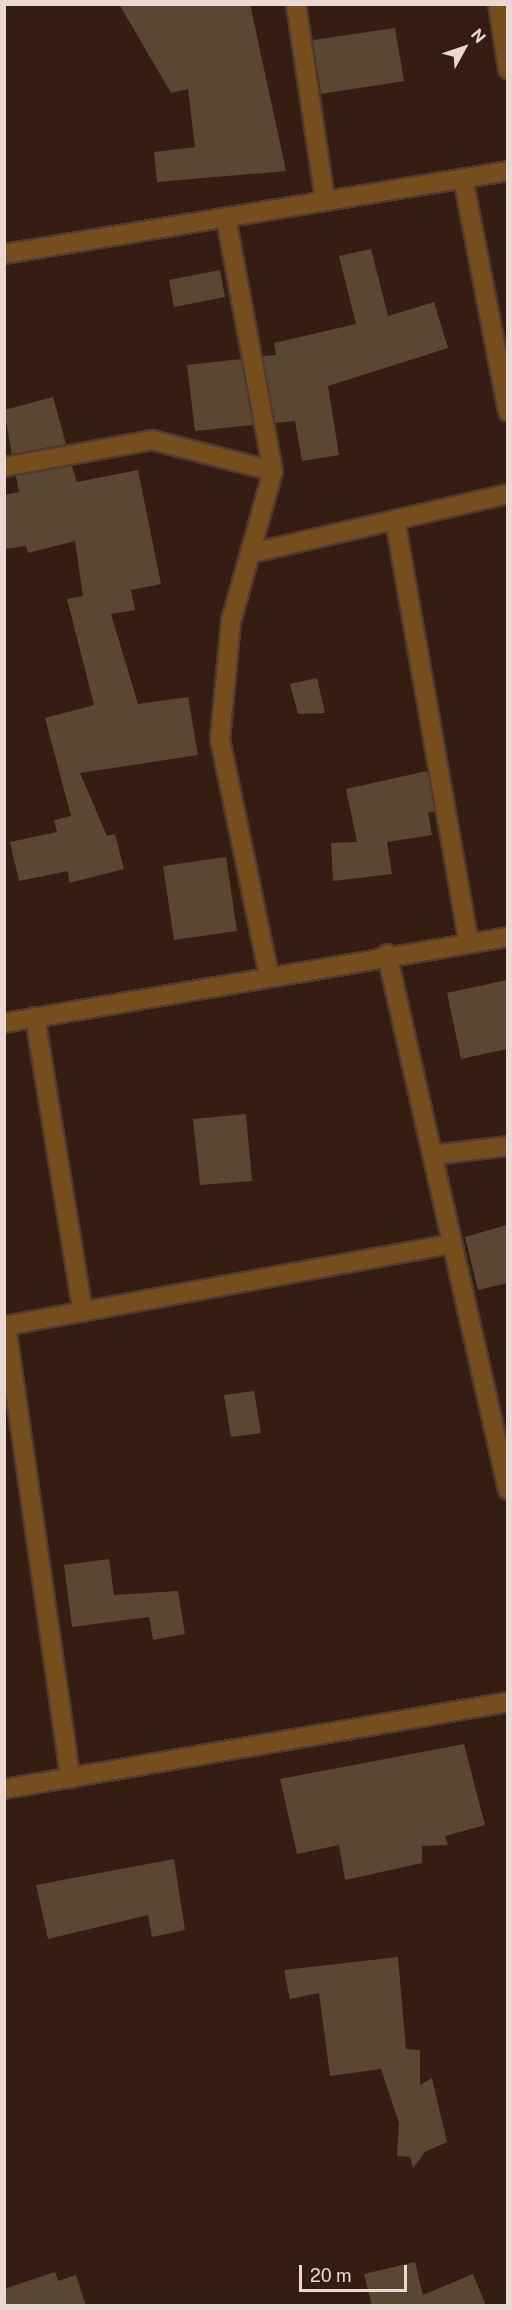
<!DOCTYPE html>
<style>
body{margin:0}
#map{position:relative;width:512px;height:2310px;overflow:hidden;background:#341d12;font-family:"Public Sans",sans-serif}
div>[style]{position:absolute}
.building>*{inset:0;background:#5a4732}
.roads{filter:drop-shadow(2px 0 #513b31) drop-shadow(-2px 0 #513b31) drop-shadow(0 2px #513b31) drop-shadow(0 -2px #513b31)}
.minor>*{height:18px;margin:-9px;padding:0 9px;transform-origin:9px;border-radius:9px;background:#764e1d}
span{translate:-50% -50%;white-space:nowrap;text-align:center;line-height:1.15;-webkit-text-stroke:4.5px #341d12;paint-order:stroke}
.frame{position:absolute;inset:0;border:6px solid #e9d9d2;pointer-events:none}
.north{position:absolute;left:434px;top:18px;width:60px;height:60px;-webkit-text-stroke:4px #341d12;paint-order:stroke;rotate:50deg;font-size:16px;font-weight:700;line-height:24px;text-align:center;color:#e9d9d2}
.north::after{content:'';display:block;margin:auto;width:21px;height:27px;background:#e9d9d2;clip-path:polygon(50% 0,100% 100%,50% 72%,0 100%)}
.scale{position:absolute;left:299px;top:2265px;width:108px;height:27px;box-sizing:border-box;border:3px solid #e9d9d2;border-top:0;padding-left:8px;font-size:18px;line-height:21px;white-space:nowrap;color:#e9d9d2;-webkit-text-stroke:4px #341d12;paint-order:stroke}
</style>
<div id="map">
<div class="building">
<i style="clip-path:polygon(119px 4px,250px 4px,286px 171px,157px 182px,154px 152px,195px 147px,188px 89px,171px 93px)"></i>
<i style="clip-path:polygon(395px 28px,404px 81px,321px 94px,313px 40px)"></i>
<i style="clip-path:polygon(371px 249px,388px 316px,434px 302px,448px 348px,328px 386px,339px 455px,302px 461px,295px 421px,275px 423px,263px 356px,276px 355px,274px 343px,356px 324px,339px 256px)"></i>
<i style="clip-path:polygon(220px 270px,225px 297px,174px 307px,169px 280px)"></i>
<i style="clip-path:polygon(241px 359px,253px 425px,195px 431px,187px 365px)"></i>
<i style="clip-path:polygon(53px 397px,66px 444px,12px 454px,4px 410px)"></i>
<i style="clip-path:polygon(72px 466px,77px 482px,138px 470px,161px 584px,131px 590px,135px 610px,111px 614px,138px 704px,188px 697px,198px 755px,80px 773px,107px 836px,115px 834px,124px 869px,69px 883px,68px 871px,19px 881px,10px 842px,57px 832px,54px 820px,71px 816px,45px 718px,94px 705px,67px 599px,83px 596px,75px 541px,28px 553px,26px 546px,4px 549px,4px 495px,19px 492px,16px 476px)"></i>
<i style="clip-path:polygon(317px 678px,325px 713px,298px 714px,290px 684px)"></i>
<i style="clip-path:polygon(427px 771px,435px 811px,428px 813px,432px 835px,387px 842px,392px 874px,333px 881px,331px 843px,357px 842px,346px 789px)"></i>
<i style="clip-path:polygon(226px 857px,237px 931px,174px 940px,163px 866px)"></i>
<i style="clip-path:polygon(507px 980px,507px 1049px,461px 1059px,447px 993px)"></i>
<i style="clip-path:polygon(246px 1114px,252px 1181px,200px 1185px,193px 1119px)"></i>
<i style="clip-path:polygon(507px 1225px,507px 1283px,478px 1290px,465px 1237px)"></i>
<i style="clip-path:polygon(254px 1391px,261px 1433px,231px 1437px,224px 1395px)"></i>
<i style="clip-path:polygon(109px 1559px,114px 1595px,178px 1591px,185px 1634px,153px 1640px,149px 1617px,72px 1627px,64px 1565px)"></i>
<i style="clip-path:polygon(464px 1744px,485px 1825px,445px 1836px,448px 1845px,422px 1846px,422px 1863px,345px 1880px,339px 1845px,297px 1854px,280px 1779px)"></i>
<i style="clip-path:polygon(174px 1859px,185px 1930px,152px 1937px,148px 1915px,48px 1939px,36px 1885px)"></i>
<i style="clip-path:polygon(398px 1957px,406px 2049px,420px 2050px,420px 2085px,432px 2078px,447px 2142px,425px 2152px,413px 2168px,410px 2157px,397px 2156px,399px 2123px,381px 2069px,330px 2076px,319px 1993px,290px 1999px,284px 1970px)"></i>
<i style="clip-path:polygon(415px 2262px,423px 2295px,473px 2274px,486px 2306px,372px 2306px,364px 2274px)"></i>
<i style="clip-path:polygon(55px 2272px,58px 2281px,76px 2275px,86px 2306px,4px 2306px,4px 2289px)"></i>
</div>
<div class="roads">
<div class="minor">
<i style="left:296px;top:4px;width:199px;rotate:81.6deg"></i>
<i style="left:498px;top:4px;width:66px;rotate:81.3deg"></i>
<i style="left:463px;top:178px;width:238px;rotate:79.1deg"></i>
<i style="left:226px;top:218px;width:257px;rotate:79.5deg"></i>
<i style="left:273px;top:471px;width:156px;rotate:105.6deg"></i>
<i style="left:231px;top:621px;width:119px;rotate:95.3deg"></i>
<i style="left:220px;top:739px;width:241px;rotate:78.3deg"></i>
<i style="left:4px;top:254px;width:511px;rotate:-9.35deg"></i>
<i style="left:4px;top:467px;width:150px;rotate:-10.3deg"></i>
<i style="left:152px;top:440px;width:125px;rotate:14.4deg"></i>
<i style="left:395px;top:520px;width:429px;rotate:80.1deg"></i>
<i style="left:252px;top:553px;width:263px;rotate:-13deg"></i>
<i style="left:387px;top:954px;width:549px;rotate:77.28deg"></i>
<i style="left:35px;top:1017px;width:299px;rotate:80.8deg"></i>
<i style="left:4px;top:1023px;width:511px;rotate:-9.68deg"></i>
<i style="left:433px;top:1155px;width:76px;rotate:-6.8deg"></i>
<i style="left:4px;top:1326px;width:455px;rotate:-10.4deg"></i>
<i style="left:6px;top:1326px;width:457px;rotate:81.9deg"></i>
<i style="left:4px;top:1789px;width:511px;rotate:-9.79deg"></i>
</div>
</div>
<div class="frame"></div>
<div class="north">N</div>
<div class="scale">20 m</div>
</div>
